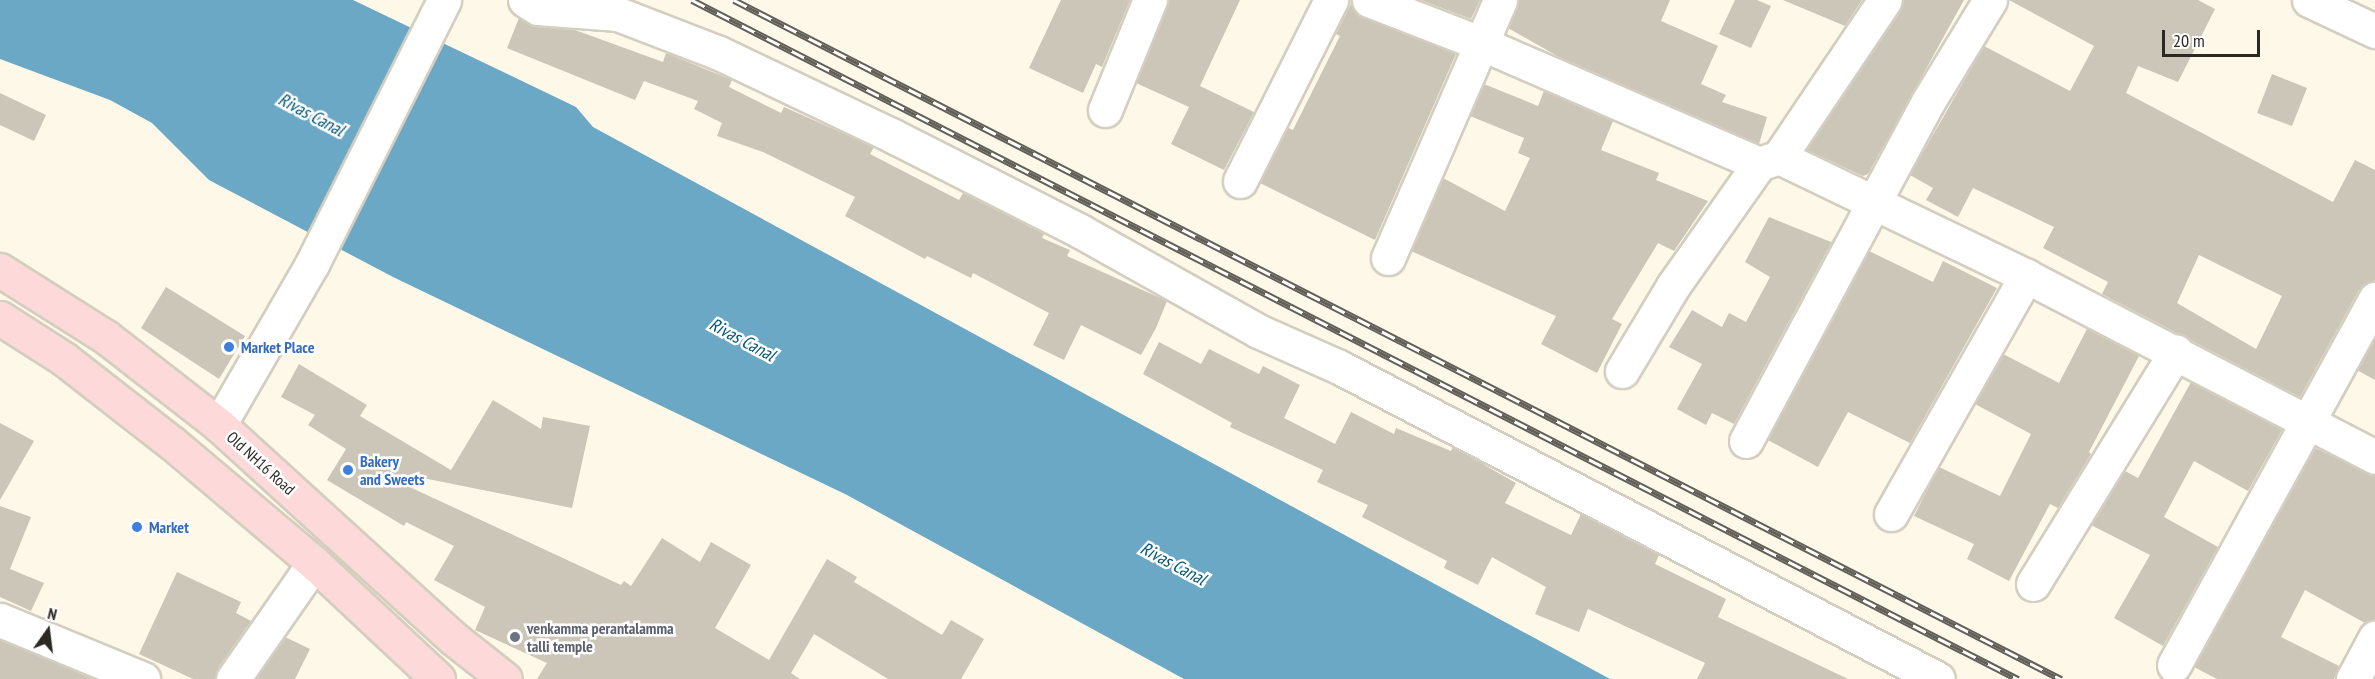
<!DOCTYPE html>
<style>
body{margin:0}
#map{position:relative;width:2375px;height:679px;overflow:hidden;background:#fdf8e8;font-family:"PT Sans Narrow",sans-serif}
div>[style]{position:absolute}
.water>*{inset:0;background:#6ba8c5}
.building>*{inset:0;background:#cbc6b7}
.roads{filter:drop-shadow(2px 0 #d3cebf) drop-shadow(-2px 0 #d3cebf) drop-shadow(0 2px #d3cebf) drop-shadow(0 -2px #d3cebf)}
.minor>*{height:33px;margin:-16.5px;padding:0 16.5px;transform-origin:16.5px;border-radius:16.5px;background:#fff}
.tertiary>*{height:33px;margin:-16.5px;padding:0 16.5px;transform-origin:16.5px;border-radius:16.5px;background:#fff}
.primary>*{height:33px;margin:-16.5px;padding:0 16.5px;transform-origin:16.5px;border-radius:16.5px;background:#fdd9d9}
.rail>*{height:7px;margin-top:-3.5px;transform-origin:0;background:repeating-linear-gradient(90deg,#fff 0 14px,#615f57 0 28px);box-sizing:border-box;border-block:2px solid #615f57}
.dots>*{width:16px;height:16px;translate:-50% -50%;box-sizing:border-box;border:3px solid #fff;border-radius:50%}
span{translate:-50% -50%;white-space:nowrap;text-align:center;line-height:1.15;-webkit-text-stroke:5px #fff;paint-order:stroke}
.shop-label{font-size:16px;color:#366cbe;font-weight:700}
.left{translate:0 -50%;text-align:left}
.street-label{font-size:16px;color:#2b2924}
.worship-label{font-size:16px;color:#5b616d;font-weight:700}
.water-label{font-size:18px;color:#025774;font-style:italic}
.north{position:absolute;left:18px;top:601px;width:60px;height:60px;-webkit-text-stroke:4px #fff;paint-order:stroke;rotate:14deg;font-size:16px;font-weight:700;line-height:24px;text-align:center;color:#2b2924}
.north::after{content:'';display:block;margin:auto;width:21px;height:27px;background:#2b2924;clip-path:polygon(50% 0,100% 100%,50% 72%,0 100%)}
.scale{position:absolute;left:2162px;top:30px;width:98px;height:27px;box-sizing:border-box;border:3px solid #2b2924;border-top:0;padding-left:8px;font-size:18px;line-height:21px;white-space:nowrap;color:#2b2924;-webkit-text-stroke:4px #fff;paint-order:stroke}
</style>
<div id="map">
<div class="water">
<i style="clip-path:polygon(0 0,353px 0,576px 107px,593px 127px,1610px 679px,1184px 679px,847px 495px,393px 277px,209px 180px,152px 123px,110px 100px,0 59px)"></i>
</div>
<div class="building">
<i style="clip-path:polygon(1061px 0,1130px 0,1102px 67px,1096px 64px,1083px 93px,1029px 68px)"></i>
<i style="clip-path:polygon(1168px 0,1240px 0,1200px 86px,1254px 112px,1224px 170px,1171px 144px,1189px 107px,1136px 83px)"></i>
<i style="clip-path:polygon(1421px 0,1480px 0,1471px 19px)"></i>
<i style="clip-path:polygon(1518px 0,1670px 0,1661px 21px,1718px 46px,1701px 84px,1726px 95px,1722px 102px,1767px 117px,1759px 144px,1559px 57px,1508px 28px)"></i>
<i style="clip-path:polygon(1735px 0,1757px 0,1771px 6px,1751px 48px,1719px 34px)"></i>
<i style="clip-path:polygon(1783px 0,1862px 0,1845px 26px)"></i>
<i style="clip-path:polygon(1904px 0,1964px 0,1868px 174px,1863px 176px,1807px 150px,1901px 10px)"></i>
<i style="clip-path:polygon(evenodd,2009px 0,2198px 0,2215px 9px,2178px 82px,2138px 66px,2126px 93px,2333px 202px,2355px 160px,2375px 170px,2375px 280px,2359px 290px,2300px 397px,2102px 294px,2108px 282px,2043px 248px,2054px 227px,1973px 188px,1958px 217px,1926px 200px,1933px 188px,1910px 175px,1984px 46px,2070px 91px,2094px 46px,2009px 0,2199px 255px,2282px 296px,2256px 349px,2177px 303px,2199px 255px)"></i>
<i style="clip-path:polygon(1351px 4px,1362px 17px,1456px 54px,1375px 240px,1260px 183px,1288px 128px,1293px 130px,1340px 36px,1336px 34px)"></i>
<i style="clip-path:polygon(519px 18px,536px 27px,575px 30px,663px 62px,666px 53px,732px 80px,729px 87px,781px 113px,784px 107px,874px 147px,870px 154px,959px 200px,963px 193px,1044px 234px,1042px 238px,1070px 250px,1067px 256px,1167px 301px,1156px 328px,1141px 355px,1081px 325px,1064px 360px,1033px 345px,1049px 313px,973px 273px,971px 278px,927px 256px,925px 259px,845px 216px,855px 197px,763px 152px,717px 136px,722px 123px,694px 109px,698px 101px,644px 81px,635px 100px,507px 48px)"></i>
<i style="clip-path:polygon(2272px 74px,2307px 88px,2292px 126px,2257px 113px)"></i>
<i style="clip-path:polygon(1484px 84px,1538px 106px,1544px 91px,1613px 121px,1601px 150px,1659px 173px,1656px 180px,1708px 201px,1674px 251px,1658px 243px,1612px 319px,1622px 324px,1597px 373px,1541px 344px,1556px 316px,1411px 251px,1443px 178px,1505px 211px,1530px 158px,1518px 153px,1524px 138px,1470px 116px)"></i>
<i style="clip-path:polygon(0 93px,46px 115px,34px 141px,0 125px)"></i>
<i style="clip-path:polygon(1769px 217px,1831px 242px,1836px 234px,1734px 424px,1712px 413px,1706px 425px,1677px 409px,1702px 364px,1669px 347px,1692px 310px,1722px 327px,1729px 313px,1746px 322px,1770px 277px,1745px 262px)"></i>
<i style="clip-path:polygon(1869px 251px,1933px 282px,1943px 261px,1997px 288px,1910px 443px,1848px 412px,1818px 467px,1768px 440px)"></i>
<i style="clip-path:polygon(166px 287px,245px 336px,219px 379px,141px 328px)"></i>
<i style="clip-path:polygon(2087px 329px,2139px 356px,2089px 452px,2091px 454px,2058px 508px,2050px 504px,2009px 581px,1967px 559px,1974px 544px,1914px 516px,1939px 467px,2000px 496px,2031px 434px,1975px 404px,2003px 354px,2059px 383px)"></i>
<i style="clip-path:polygon(2375px 338px,2375px 380px,2357px 370px)"></i>
<i style="clip-path:polygon(1159px 342px,1201px 364px,1209px 349px,1259px 374px,1263px 366px,1300px 385px,1284px 418px,1335px 444px,1351px 412px,1394px 434px,1396px 428px,1451px 451px,1453px 447px,1516px 483px,1505px 503px,1571px 535px,1581px 514px,1659px 555px,1655px 564px,1726px 599px,1718px 617px,1848px 679px,1697px 679px,1705px 663px,1588px 609px,1579px 632px,1535px 614px,1546px 587px,1492px 557px,1478px 585px,1444px 568px,1447px 561px,1362px 517px,1368px 505px,1317px 482px,1323px 470px,1230px 427px,1232px 423px,1143px 374px)"></i>
<i style="clip-path:polygon(299px 364px,367px 405px,360px 416px,451px 470px,493px 400px,541px 429px,543px 417px,590px 426px,572px 508px,403px 474px,401px 483px,621px 585px,624px 581px,631px 586px,662px 538px,700px 562px,711px 542px,751px 565px,715px 628px,769px 660px,827px 559px,857px 577px,854px 582px,942px 635px,951px 620px,984px 639px,961px 679px,888px 679px,814px 634px,791px 673px,800px 679px,537px 679px,547px 663px,475px 630px,485px 607px,434px 580px,454px 546px,406px 522px,404px 526px,327px 480px,346px 449px,308px 425px,315px 415px,281px 397px)"></i>
<i style="clip-path:polygon(2191px 382px,2282px 430px,2248px 491px,2194px 461px,2164px 517px,2218px 547px,2163px 646px,2114px 618px,2150px 555px,2091px 525px,2125px 471px,2138px 478px)"></i>
<i style="clip-path:polygon(0 423px,34px 441px,0 500px)"></i>
<i style="clip-path:polygon(2315px 448px,2375px 476px,2375px 619px,2365px 623px,2305px 590px,2281px 637px,2339px 666px,2334px 679px,2217px 679px,2194px 667px)"></i>
<i style="clip-path:polygon(0 506px,31px 517px,10px 569px,44px 583px,31px 611px,0 597px)"></i>
<i style="clip-path:polygon(177px 572px,241px 602px,236px 613px,251px 621px,218px 668px,215px 679px,193px 679px,139px 654px)"></i>
<i style="clip-path:polygon(285px 637px,310px 649px,295px 679px,256px 679px)"></i>
<i style="clip-path:polygon(0 640px,94px 679px,0 679px)"></i>
</div>
<div class="roads">
<div class="minor">
<i style="left:525px;top:0;width:15px;rotate:32deg"></i>
<i style="left:538px;top:8px;width:80px;rotate:4.3deg"></i>
<i style="left:618px;top:14px;width:108px;rotate:21.1deg"></i>
<i style="left:719px;top:53px;width:193px;rotate:25.5deg"></i>
<i style="left:893px;top:136px;width:210px;rotate:26.9deg"></i>
<i style="left:1080px;top:231px;width:204px;rotate:29.3deg"></i>
<i style="left:1258px;top:331px;width:89px;rotate:24deg"></i>
<i style="left:1339px;top:367px;width:675px;rotate:27.51deg"></i>
<i style="left:1369px;top:0;width:119px;rotate:21.2deg"></i>
<i style="left:1480px;top:43px;width:304px;rotate:23.4deg"></i>
<i style="left:2309px;top:0;width:73px;rotate:25.2deg"></i>
<i style="left:1105px;top:110px;width:119px;rotate:-67.8deg"></i>
<i style="left:1779px;top:157px;width:274px;rotate:25.7deg"></i>
<i style="left:2026px;top:276px;width:393px;rotate:27.4deg"></i>
<i style="left:1240px;top:181px;width:203px;rotate:-63.3deg"></i>
<i style="left:1388px;top:258px;width:281px;rotate:-66.5deg"></i>
<i style="left:1622px;top:371px;width:99px;rotate:-59deg"></i>
<i style="left:1673px;top:286px;width:149px;rotate:-54.8deg"></i>
<i style="left:1759px;top:164px;width:21px;rotate:-19deg"></i>
<i style="left:1779px;top:157px;width:189px;rotate:-56deg"></i>
<i style="left:1746px;top:441px;width:387px;rotate:-61.8deg"></i>
<i style="left:1929px;top:100px;width:117px;rotate:-58.6deg"></i>
<i style="left:1891px;top:514px;width:274px;rotate:-60.4deg"></i>
<i style="left:2033px;top:584px;width:273px;rotate:-58.4deg"></i>
<i style="left:0;top:620px;width:155px;rotate:22.4deg"></i>
<i style="left:2174px;top:665px;width:418px;rotate:-61.2deg"></i>
<i style="left:233px;top:679px;width:141px;rotate:-55.1deg"></i>
<i style="left:2353px;top:679px;width:47px;rotate:-61.8deg"></i>
</div>
<div class="tertiary">
<i style="left:219px;top:425px;width:186px;rotate:-60deg"></i>
<i style="left:312px;top:264px;width:295px;rotate:-63.4deg"></i>
</div>
<div class="primary">
<i style="left:0;top:270px;width:125px;rotate:32.3deg"></i>
<i style="left:106px;top:337px;width:143px;rotate:37.9deg"></i>
<i style="left:219px;top:425px;width:316px;rotate:42.3deg"></i>
<i style="left:453px;top:638px;width:66px;rotate:38.3deg"></i>
<i style="left:0;top:318px;width:76px;rotate:32.6deg"></i>
<i style="left:64px;top:359px;width:137px;rotate:37.9deg"></i>
<i style="left:172px;top:443px;width:186px;rotate:40.2deg"></i>
<i style="left:314px;top:563px;width:170px;rotate:43.1deg"></i>
</div>
</div>
<div class="rail">
<i style="left:692px;top:0;width:1490px;rotate:27.12deg"></i>
<i style="left:734px;top:0;width:1491px;rotate:27.1deg"></i>
</div>
<div class="dots">
<i style="left:229px;top:347px;background:#3f7fe0"></i>
<i style="left:348px;top:470px;background:#3f7fe0"></i>
<i style="left:137px;top:527px;background:#3f7fe0"></i>
<i style="left:515px;top:637px;background:#6b7280"></i>
</div>
<div class="shop-label">
<span class="left" style="left:241px;top:347px">Market Place</span>
<span class="left" style="left:360px;top:470px">Bakery<br>and Sweets</span>
<span class="left" style="left:149px;top:527px">Market</span>
</div>
<div class="street-label">
<span style="left:261px;top:463px;rotate:42deg">Old NH16 Road</span>
</div>
<div class="worship-label">
<span class="left" style="left:527px;top:637px">venkamma perantalamma<br>talli temple</span>
</div>
<div class="water-label">
<span style="left:311px;top:115px;rotate:28deg">Rivas Canal</span>
<span style="left:742px;top:340px;rotate:28deg">Rivas Canal</span>
<span style="left:1173px;top:564px;rotate:28deg">Rivas Canal</span>
</div>
<div class="north">N</div>
<div class="scale">20 m</div>
</div>
